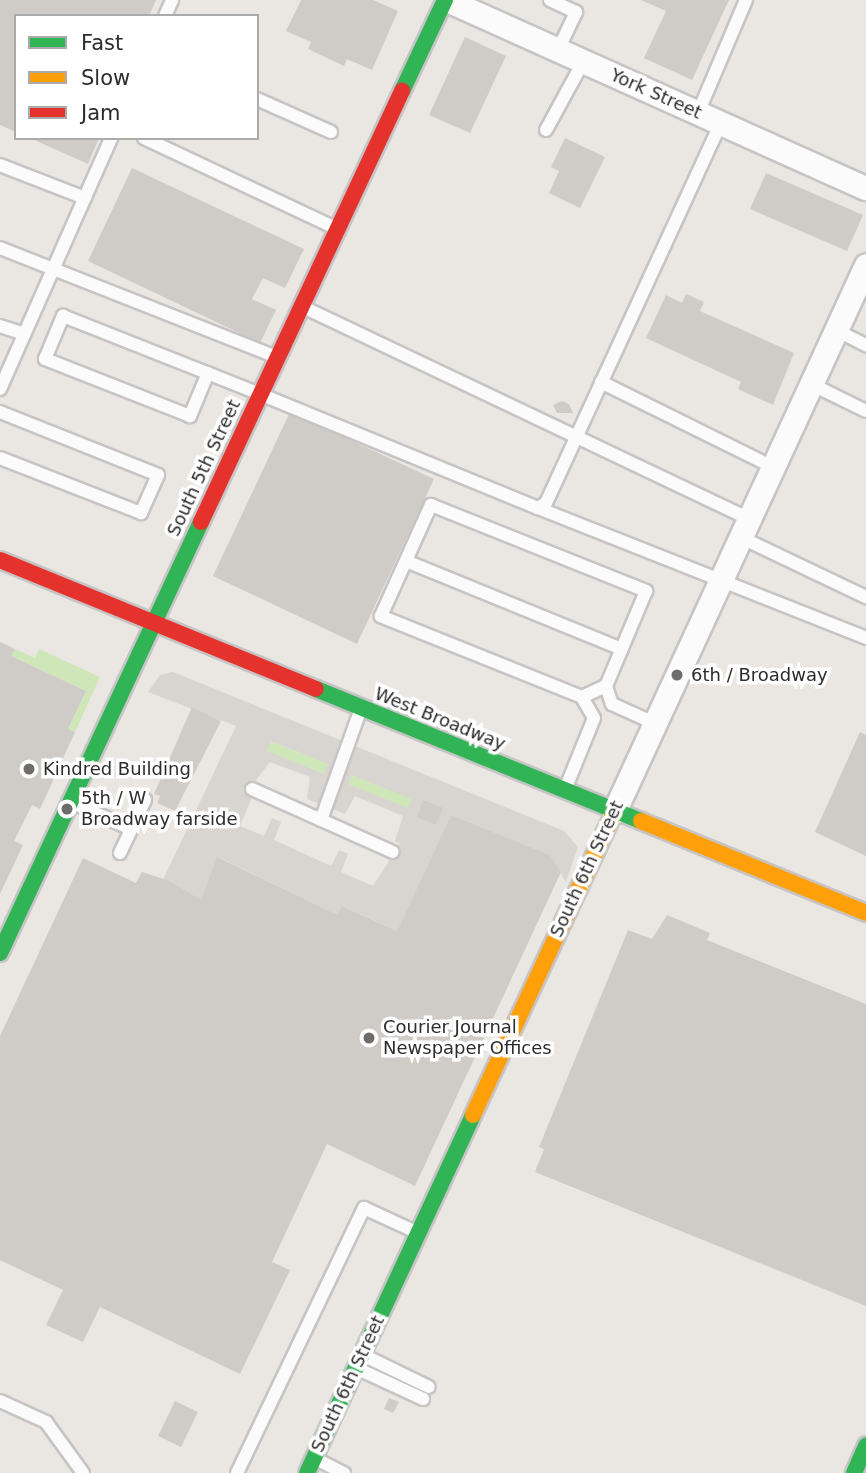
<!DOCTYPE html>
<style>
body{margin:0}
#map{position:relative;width:866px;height:1473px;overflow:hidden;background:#eae6e2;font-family:"DejaVu Sans",sans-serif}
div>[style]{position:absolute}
.green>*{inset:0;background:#cfe6b9}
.plaza>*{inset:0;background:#d8d4d0}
.building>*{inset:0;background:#cfccc8}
.roads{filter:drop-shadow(2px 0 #c6c4c4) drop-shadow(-2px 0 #c6c4c4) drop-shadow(0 2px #c6c4c4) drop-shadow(0 -2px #c6c4c4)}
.lane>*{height:12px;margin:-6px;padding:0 6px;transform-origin:6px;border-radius:6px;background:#fcfbfb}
.street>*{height:23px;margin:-11.5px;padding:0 11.5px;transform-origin:11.5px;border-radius:11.5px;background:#fcfbfb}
.fast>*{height:16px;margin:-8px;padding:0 8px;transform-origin:8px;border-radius:8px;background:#30b455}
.slow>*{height:16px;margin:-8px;padding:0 8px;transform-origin:8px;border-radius:8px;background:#ff9f0a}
.jam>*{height:16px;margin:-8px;padding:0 8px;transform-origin:8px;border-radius:8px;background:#e5322d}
.dots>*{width:19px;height:19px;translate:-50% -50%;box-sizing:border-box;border:4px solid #fff;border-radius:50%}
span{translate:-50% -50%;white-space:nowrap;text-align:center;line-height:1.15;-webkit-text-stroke:7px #fff;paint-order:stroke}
.street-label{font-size:18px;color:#2c2c2c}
.poi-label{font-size:18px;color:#2c2c2c}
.left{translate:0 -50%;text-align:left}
.legend{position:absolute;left:14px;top:14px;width:245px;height:126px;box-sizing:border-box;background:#fff;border:2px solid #ababab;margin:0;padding:9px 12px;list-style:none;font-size:21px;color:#2c2c2c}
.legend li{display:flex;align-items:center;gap:14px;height:35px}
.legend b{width:35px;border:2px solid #ababab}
</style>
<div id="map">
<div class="green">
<i style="clip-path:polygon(15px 649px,35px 658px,39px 649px,100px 677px,75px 732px,68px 729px,86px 691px,11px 656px)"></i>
<i style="clip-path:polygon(270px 741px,328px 764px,324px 774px,266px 751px)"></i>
<i style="clip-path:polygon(352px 775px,412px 799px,408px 809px,348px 784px)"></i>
</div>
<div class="plaza">
<i style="clip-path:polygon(evenodd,173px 672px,564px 831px,578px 847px,566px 882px,550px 855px,451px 815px,397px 931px,343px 906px,338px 915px,218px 857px,201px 900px,162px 882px,236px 726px,148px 692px,160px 675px,173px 672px,271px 741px,328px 764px,324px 774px,267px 751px,271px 741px,173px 672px,270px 762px,310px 777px,307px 799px,345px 814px,355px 796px,403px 816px,395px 841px,400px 844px,373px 886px,341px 872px,348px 854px,339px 850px,331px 866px,274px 840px,281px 822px,272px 818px,264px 836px,240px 826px,252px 797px,246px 793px,270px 762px,173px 672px,352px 775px,411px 799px,408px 808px,348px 784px,352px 775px)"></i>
</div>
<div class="building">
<i style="clip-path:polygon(0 0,156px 0,149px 16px,16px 16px,16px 132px,0 125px)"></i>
<i style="clip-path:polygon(301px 0,373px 0,398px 11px,372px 70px,347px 59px,344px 66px,308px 49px,311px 42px,286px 31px)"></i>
<i style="clip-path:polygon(641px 0,729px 0,692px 80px,644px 58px,666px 11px)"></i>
<i style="clip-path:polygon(465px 37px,506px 56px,470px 133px,429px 115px)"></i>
<i style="clip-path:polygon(30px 138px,99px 138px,88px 164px)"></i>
<i style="clip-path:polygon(565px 138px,605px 157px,580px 208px,549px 193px,559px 171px,551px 167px)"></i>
<i style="clip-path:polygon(132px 168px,304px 249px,285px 288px,263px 278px,252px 299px,276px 310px,260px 343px,88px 261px)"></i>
<i style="clip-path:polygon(766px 173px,863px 215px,847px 251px,750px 209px)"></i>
<i style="clip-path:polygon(686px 294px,704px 302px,700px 311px,794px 353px,773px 405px,738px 389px,741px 382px,646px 338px,666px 295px,682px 303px)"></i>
<i style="clip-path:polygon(562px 401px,569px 404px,573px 413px,557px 413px,553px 405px)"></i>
<i style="clip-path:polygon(290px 412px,434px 479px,357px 644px,213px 576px)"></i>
<i style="clip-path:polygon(0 642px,15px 649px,11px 656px,86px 691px,68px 729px,75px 732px,40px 809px,32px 805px,14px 841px,23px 845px,0 894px)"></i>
<i style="clip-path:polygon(192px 707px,221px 721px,175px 811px,157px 803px,160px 796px,154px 794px)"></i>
<i style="clip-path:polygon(860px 732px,866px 735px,866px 856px,815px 832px)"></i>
<i style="clip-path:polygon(423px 800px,443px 808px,436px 825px,417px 817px)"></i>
<i style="clip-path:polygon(451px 815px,550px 855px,561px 872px,415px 1186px,327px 1144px,272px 1262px,290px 1270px,240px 1374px,100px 1307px,83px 1342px,46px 1325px,63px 1290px,0 1260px,0 1036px,83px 858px,136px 883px,142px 872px,167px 880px,201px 900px,217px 857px,338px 915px,342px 906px,397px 931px)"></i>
<i style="clip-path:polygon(667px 915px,710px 933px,707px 940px,866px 1004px,866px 1306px,535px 1172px,544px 1149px,539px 1147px,628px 930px,652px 939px)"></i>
<i style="clip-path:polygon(389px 1398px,399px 1402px,393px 1413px,384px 1409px)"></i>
<i style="clip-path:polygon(175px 1401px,198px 1412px,181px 1447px,158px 1436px)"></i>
</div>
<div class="roads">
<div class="lane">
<i style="left:550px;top:0;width:29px;rotate:25deg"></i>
<i style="left:576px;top:12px;width:42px;rotate:115.3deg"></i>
<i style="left:165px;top:16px;width:17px;rotate:-66deg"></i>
<i style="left:257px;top:99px;width:81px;rotate:24deg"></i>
<i style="left:698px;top:113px;width:123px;rotate:-67deg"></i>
<i style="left:546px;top:130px;width:77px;rotate:-61.4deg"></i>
<i style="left:144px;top:138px;width:213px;rotate:25.2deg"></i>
<i style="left:0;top:165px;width:91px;rotate:21.2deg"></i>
<i style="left:0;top:248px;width:298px;rotate:21.5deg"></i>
<i style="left:303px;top:307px;width:494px;rotate:25.4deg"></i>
<i style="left:0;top:326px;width:25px;rotate:18deg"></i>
<i style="left:836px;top:330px;width:34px;rotate:27deg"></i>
<i style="left:208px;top:373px;width:47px;rotate:112.7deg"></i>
<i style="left:190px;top:416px;width:156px;rotate:-158.5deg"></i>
<i style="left:45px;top:359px;width:47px;rotate:-67.3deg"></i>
<i style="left:63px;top:316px;width:212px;rotate:21.6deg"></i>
<i style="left:260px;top:394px;width:300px;rotate:22.3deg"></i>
<i style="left:538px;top:508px;width:9px;rotate:-32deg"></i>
<i style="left:546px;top:503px;width:418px;rotate:-65.3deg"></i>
<i style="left:601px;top:382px;width:192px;rotate:26.3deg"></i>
<i style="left:811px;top:384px;width:61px;rotate:26.1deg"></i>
<i style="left:0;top:389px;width:274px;rotate:-66.1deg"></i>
<i style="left:0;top:412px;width:170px;rotate:21.7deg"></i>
<i style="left:158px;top:475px;width:42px;rotate:114.1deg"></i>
<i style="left:141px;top:513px;width:151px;rotate:-158.7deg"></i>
<i style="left:538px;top:508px;width:353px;rotate:21.6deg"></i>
<i style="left:740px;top:537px;width:140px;rotate:25.5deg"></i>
<i style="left:406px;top:561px;width:233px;rotate:22.2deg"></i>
<i style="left:582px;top:697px;width:26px;rotate:-25deg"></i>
<i style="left:566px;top:787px;width:74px;rotate:-67.9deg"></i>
<i style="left:594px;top:718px;width:24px;rotate:-120deg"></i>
<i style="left:582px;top:697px;width:217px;rotate:-158.1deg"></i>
<i style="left:381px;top:616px;width:122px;rotate:-65.8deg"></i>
<i style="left:431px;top:505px;width:232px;rotate:21.8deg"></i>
<i style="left:646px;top:591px;width:103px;rotate:112.8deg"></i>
<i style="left:606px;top:686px;width:19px;rotate:72deg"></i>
<i style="left:612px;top:704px;width:46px;rotate:24.3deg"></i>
<i style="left:252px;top:789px;width:154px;rotate:24.1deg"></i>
<i style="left:73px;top:803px;width:64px;rotate:24.1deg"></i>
<i style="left:321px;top:820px;width:116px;rotate:-70.3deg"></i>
<i style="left:120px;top:853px;width:59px;rotate:-64.7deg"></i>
<i style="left:363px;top:1355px;width:73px;rotate:25.9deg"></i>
<i style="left:356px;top:1368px;width:74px;rotate:24.8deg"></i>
<i style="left:0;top:1401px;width:51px;rotate:24.5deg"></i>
<i style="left:46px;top:1422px;width:63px;rotate:54deg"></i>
<i style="left:314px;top:1458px;width:34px;rotate:27deg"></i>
<i style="left:237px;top:1473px;width:294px;rotate:-64.4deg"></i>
<i style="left:364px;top:1208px;width:60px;rotate:24.8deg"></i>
</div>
<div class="street">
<i style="left:447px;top:0;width:459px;rotate:24.2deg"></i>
<i style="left:614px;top:812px;width:602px;rotate:-65.26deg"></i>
</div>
<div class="fast">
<i style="left:402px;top:91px;width:101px;rotate:-64.7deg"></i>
<i style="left:316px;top:689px;width:351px;rotate:22.1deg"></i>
<i style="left:0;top:953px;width:476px;rotate:-65deg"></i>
<i style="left:307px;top:1473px;width:395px;rotate:-65.1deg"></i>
<i style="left:854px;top:1473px;width:30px;rotate:-66deg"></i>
</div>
<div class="slow">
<i style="left:641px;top:821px;width:243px;rotate:22.2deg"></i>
<i style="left:473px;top:1115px;width:334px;rotate:-65deg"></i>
</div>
<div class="jam">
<i style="left:201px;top:522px;width:476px;rotate:-65deg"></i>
<i style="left:0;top:560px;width:341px;rotate:22.2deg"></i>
</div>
</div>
<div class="dots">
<i style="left:677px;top:675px;background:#6e6d6c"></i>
<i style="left:29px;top:769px;background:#6e6d6c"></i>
<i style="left:67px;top:809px;background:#6e6d6c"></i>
<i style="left:369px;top:1038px;background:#6e6d6c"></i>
</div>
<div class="street-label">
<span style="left:656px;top:94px;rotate:24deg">York Street</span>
<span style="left:204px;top:468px;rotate:-65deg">South 5th Street</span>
<span style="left:440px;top:719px;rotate:22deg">West Broadway</span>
<span style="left:587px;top:869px;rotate:-65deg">South 6th Street</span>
<span style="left:348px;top:1384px;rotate:-65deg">South 6th Street</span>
</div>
<div class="poi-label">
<span class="left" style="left:691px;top:675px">6th / Broadway</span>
<span class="left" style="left:43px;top:769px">Kindred Building</span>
<span class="left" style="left:81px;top:809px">5th / W<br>Broadway farside</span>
<span class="left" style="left:383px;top:1038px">Courier Journal<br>Newspaper Offices</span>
</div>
<ul class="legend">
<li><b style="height:9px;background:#30b455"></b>Fast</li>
<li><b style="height:9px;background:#ff9f0a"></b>Slow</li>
<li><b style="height:9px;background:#e5322d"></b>Jam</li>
</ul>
</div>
